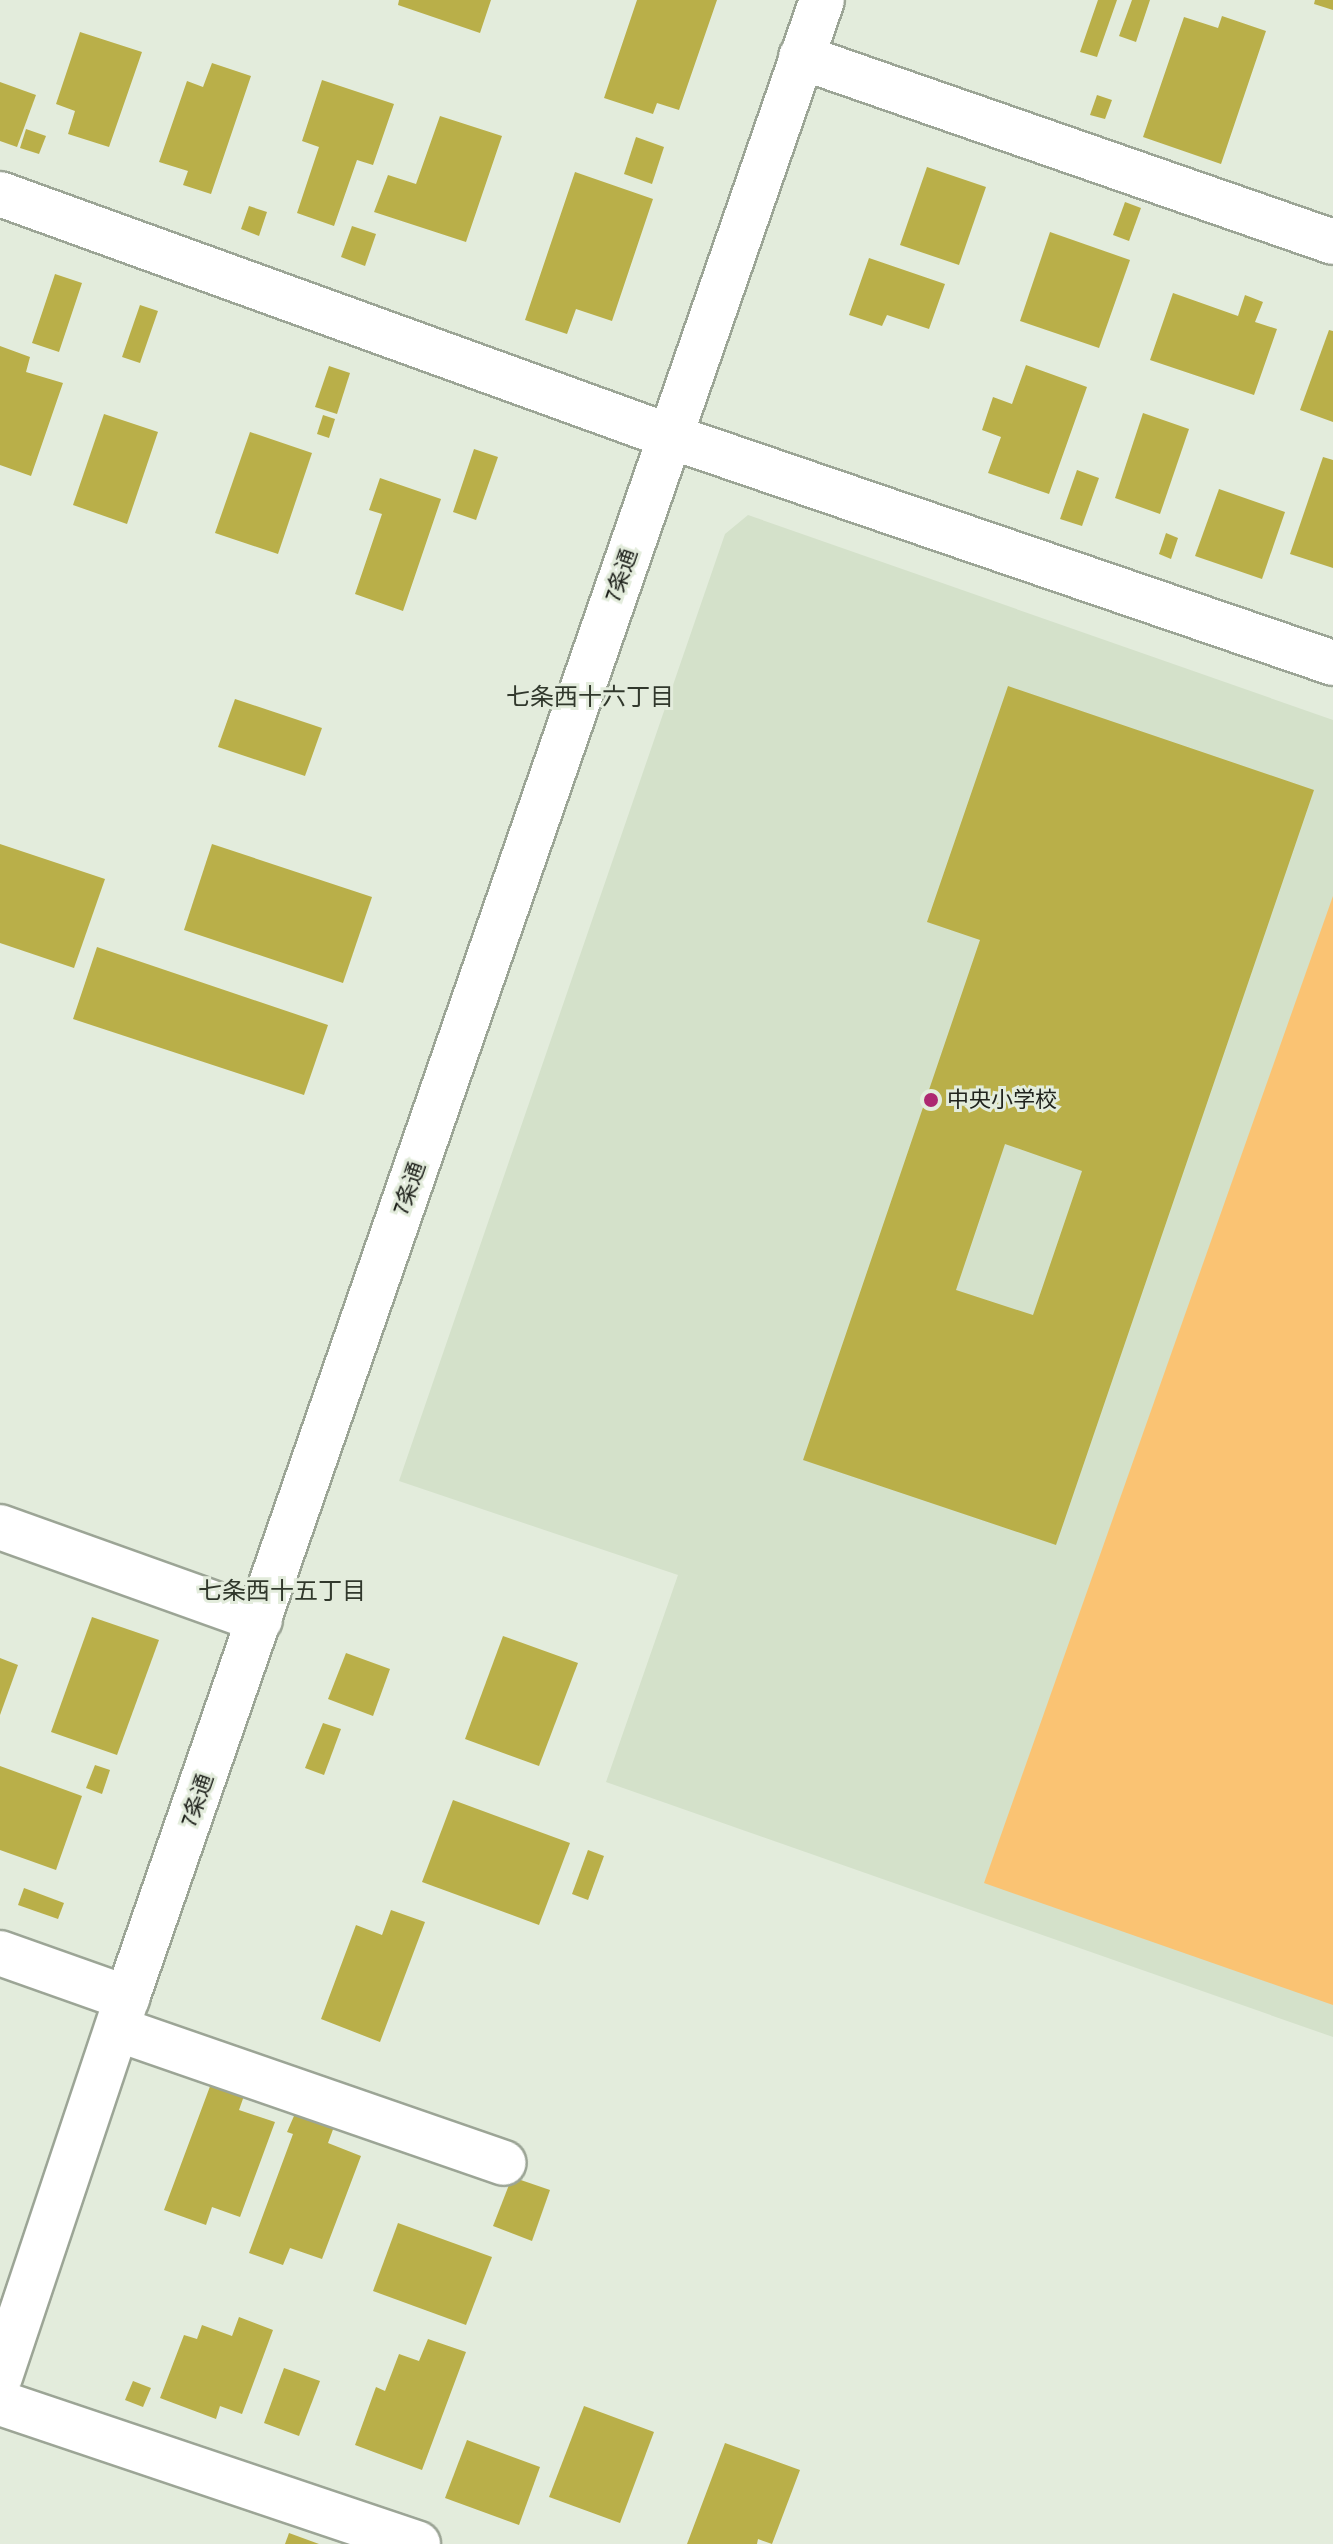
<!DOCTYPE html>
<meta charset="utf-8">
<style>
body{margin:0}
#map{position:relative;width:1333px;height:2544px;overflow:hidden;background:#e3ecdc;font-family:"Archivo Narrow","Noto Sans JP",sans-serif}
div>[style]{position:absolute}
.built>*{inset:0;background:#d4e1ca}
.green>*{inset:0;background:#fac373}
.building>*{inset:0;background:#b9af49}
.roads{filter:drop-shadow(2px 0 #9ca596) drop-shadow(-2px 0 #9ca596) drop-shadow(0 2px #9ca596) drop-shadow(0 -2px #9ca596)}
.minor>*{height:44px;margin:-22px;padding:0 22px;transform-origin:22px;border-radius:22px;background:#fff}
.dots>*{width:22px;height:22px;translate:-50% -50%;box-sizing:border-box;border:4px solid #e3ecdc;border-radius:50%}
span{translate:-50% -50%;white-space:nowrap;text-align:center;line-height:1.15;-webkit-text-stroke:6px #e3ecdc;paint-order:stroke}
.street-label{font-size:22px;color:#20231d}
.poi-label{font-size:22px;color:#20231d}
.left{translate:0 -50%;text-align:left}
.neighbourhood-label{font-size:24px;color:#31382c}
</style>
<div id="map">
<div class="built">
<i style="clip-path:polygon(748px 515px,1333px 720px,1333px 2037px,606px 1782px,678px 1575px,399px 1481px,725px 534px)"></i>
</div>
<div class="green">
<i style="clip-path:polygon(1333px 896px,1333px 2005px,984px 1883px)"></i>
</div>
<div class="building">
<i style="clip-path:polygon(399px 0,491px 0,480px 33px,398px 5px)"></i>
<i style="clip-path:polygon(637px 0,717px 0,679px 110px,657px 103px,653px 114px,604px 98px)"></i>
<i style="clip-path:polygon(1098px 0,1117px 0,1097px 57px,1080px 52px)"></i>
<i style="clip-path:polygon(1132px 0,1150px 0,1136px 42px,1119px 36px)"></i>
<i style="clip-path:polygon(1315px 0,1333px 0,1333px 10px,1314px 4px)"></i>
<i style="clip-path:polygon(1222px 16px,1266px 31px,1221px 164px,1143px 137px,1184px 17px,1218px 28px)"></i>
<i style="clip-path:polygon(80px 32px,142px 52px,109px 147px,68px 134px,75px 111px,56px 104px)"></i>
<i style="clip-path:polygon(212px 63px,251px 76px,211px 194px,183px 185px,188px 171px,159px 162px,187px 81px,203px 87px)"></i>
<i style="clip-path:polygon(322px 80px,394px 104px,373px 165px,357px 160px,334px 226px,297px 213px,319px 147px,302px 141px)"></i>
<i style="clip-path:polygon(0 82px,36px 95px,17px 147px,0 141px)"></i>
<i style="clip-path:polygon(1097px 95px,1112px 100px,1105px 119px,1090px 115px)"></i>
<i style="clip-path:polygon(440px 116px,502px 136px,466px 242px,374px 212px,388px 175px,416px 184px)"></i>
<i style="clip-path:polygon(26px 129px,46px 136px,39px 154px,20px 148px)"></i>
<i style="clip-path:polygon(636px 137px,664px 147px,652px 184px,624px 174px)"></i>
<i style="clip-path:polygon(927px 167px,986px 187px,959px 265px,900px 245px)"></i>
<i style="clip-path:polygon(575px 172px,653px 199px,612px 321px,576px 309px,567px 334px,525px 320px)"></i>
<i style="clip-path:polygon(1125px 202px,1141px 208px,1129px 241px,1113px 235px)"></i>
<i style="clip-path:polygon(249px 206px,267px 212px,259px 236px,241px 229px)"></i>
<i style="clip-path:polygon(352px 226px,376px 234px,365px 266px,341px 257px)"></i>
<i style="clip-path:polygon(1050px 232px,1130px 260px,1099px 348px,1020px 321px)"></i>
<i style="clip-path:polygon(869px 258px,945px 284px,929px 329px,887px 315px,882px 326px,849px 315px)"></i>
<i style="clip-path:polygon(55px 274px,82px 283px,59px 352px,32px 343px)"></i>
<i style="clip-path:polygon(1173px 293px,1238px 316px,1245px 295px,1263px 302px,1255px 322px,1277px 329px,1254px 395px,1150px 360px)"></i>
<i style="clip-path:polygon(140px 305px,158px 311px,140px 363px,122px 357px)"></i>
<i style="clip-path:polygon(1329px 330px,1333px 331px,1333px 422px,1300px 410px)"></i>
<i style="clip-path:polygon(0 346px,30px 357px,26px 372px,63px 383px,31px 476px,0 465px)"></i>
<i style="clip-path:polygon(1026px 365px,1087px 387px,1049px 494px,988px 473px,1001px 437px,982px 430px,993px 397px,1012px 404px)"></i>
<i style="clip-path:polygon(329px 366px,350px 373px,337px 414px,315px 407px)"></i>
<i style="clip-path:polygon(1143px 413px,1189px 429px,1160px 514px,1115px 498px)"></i>
<i style="clip-path:polygon(104px 414px,158px 432px,127px 524px,73px 505px)"></i>
<i style="clip-path:polygon(323px 415px,335px 419px,329px 438px,317px 434px)"></i>
<i style="clip-path:polygon(250px 432px,312px 453px,278px 554px,215px 533px)"></i>
<i style="clip-path:polygon(474px 449px,498px 457px,476px 520px,453px 512px)"></i>
<i style="clip-path:polygon(1323px 457px,1333px 460px,1333px 568px,1290px 554px)"></i>
<i style="clip-path:polygon(1077px 470px,1099px 478px,1082px 526px,1060px 519px)"></i>
<i style="clip-path:polygon(380px 478px,441px 499px,403px 611px,355px 594px,382px 514px,369px 510px)"></i>
<i style="clip-path:polygon(1219px 489px,1285px 512px,1262px 579px,1195px 556px)"></i>
<i style="clip-path:polygon(1166px 533px,1178px 538px,1171px 559px,1159px 554px)"></i>
<i style="clip-path:polygon(evenodd,1008px 686px,1314px 790px,1056px 1545px,803px 1460px,980px 940px,927px 922px,1008px 686px,1005px 1144px,1082px 1171px,1033px 1315px,956px 1290px,1005px 1144px)"></i>
<i style="clip-path:polygon(235px 699px,322px 728px,305px 776px,218px 747px)"></i>
<i style="clip-path:polygon(0 844px,105px 879px,74px 968px,0 943px)"></i>
<i style="clip-path:polygon(212px 844px,372px 897px,343px 983px,184px 930px)"></i>
<i style="clip-path:polygon(97px 947px,328px 1025px,304px 1095px,73px 1019px)"></i>
<i style="clip-path:polygon(92px 1617px,159px 1640px,117px 1755px,51px 1732px)"></i>
<i style="clip-path:polygon(503px 1636px,578px 1663px,539px 1766px,465px 1739px)"></i>
<i style="clip-path:polygon(346px 1653px,390px 1669px,373px 1716px,328px 1699px)"></i>
<i style="clip-path:polygon(0 1658px,18px 1665px,0 1715px)"></i>
<i style="clip-path:polygon(323px 1723px,341px 1729px,324px 1775px,305px 1768px)"></i>
<i style="clip-path:polygon(95px 1765px,110px 1770px,102px 1794px,86px 1788px)"></i>
<i style="clip-path:polygon(0 1766px,82px 1796px,56px 1870px,0 1850px)"></i>
<i style="clip-path:polygon(453px 1800px,570px 1843px,539px 1925px,422px 1882px)"></i>
<i style="clip-path:polygon(588px 1850px,604px 1856px,588px 1900px,572px 1894px)"></i>
<i style="clip-path:polygon(24px 1888px,64px 1903px,58px 1919px,18px 1905px)"></i>
<i style="clip-path:polygon(391px 1910px,425px 1922px,380px 2042px,321px 2019px,356px 1925px,382px 1935px)"></i>
<i style="clip-path:polygon(212px 2081px,245px 2093px,239px 2110px,275px 2122px,240px 2217px,212px 2207px,206px 2225px,164px 2210px)"></i>
<i style="clip-path:polygon(297px 2109px,335px 2124px,328px 2143px,361px 2156px,322px 2259px,290px 2248px,283px 2265px,249px 2253px,293px 2134px,287px 2132px)"></i>
<i style="clip-path:polygon(512px 2177px,550px 2190px,532px 2241px,493px 2226px)"></i>
<i style="clip-path:polygon(398px 2223px,492px 2257px,466px 2325px,373px 2291px)"></i>
<i style="clip-path:polygon(239px 2317px,273px 2330px,242px 2414px,220px 2406px,216px 2419px,160px 2398px,184px 2335px,197px 2339px,202px 2325px,232px 2336px)"></i>
<i style="clip-path:polygon(428px 2339px,466px 2352px,422px 2470px,355px 2445px,376px 2387px,385px 2391px,399px 2354px,419px 2361px)"></i>
<i style="clip-path:polygon(284px 2368px,320px 2381px,299px 2436px,264px 2423px)"></i>
<i style="clip-path:polygon(133px 2381px,151px 2388px,143px 2407px,125px 2400px)"></i>
<i style="clip-path:polygon(584px 2406px,654px 2432px,620px 2523px,549px 2497px)"></i>
<i style="clip-path:polygon(467px 2440px,540px 2467px,519px 2525px,445px 2498px)"></i>
<i style="clip-path:polygon(725px 2443px,800px 2470px,772px 2544px,758px 2539px,757px 2544px,687px 2544px)"></i>
<i style="clip-path:polygon(289px 2533px,319px 2544px,285px 2544px)"></i>
</div>
<div class="roads">
<div class="minor">
<i style="left:801px;top:57px;width:563px;rotate:19.17deg"></i>
<i style="left:0;top:194px;width:711px;rotate:19.89deg"></i>
<i style="left:669px;top:436px;width:702px;rotate:18.87deg"></i>
<i style="left:0;top:1527px;width:276px;rotate:19.7deg"></i>
<i style="left:0;top:1953px;width:135px;rotate:19.5deg"></i>
<i style="left:117px;top:2029px;width:409px;rotate:19.1deg"></i>
<i style="left:0;top:2377px;width:400px;rotate:-71.5deg"></i>
<i style="left:127px;top:1998px;width:2115px;rotate:-70.82deg"></i>
<i style="left:0;top:2403px;width:441px;rotate:18.6deg"></i>
</div>
</div>
<div class="dots">
<i style="left:931px;top:1100px;background:#ad2871"></i>
</div>
<div class="street-label">
<span style="left:621px;top:575px;rotate:-71deg">7条通</span>
<span style="left:409px;top:1188px;rotate:-71deg">7条通</span>
<span style="left:197px;top:1800px;rotate:-71deg">7条通</span>
</div>
<div class="poi-label">
<span class="left" style="left:947px;top:1100px">中央小学校</span>
</div>
<div class="neighbourhood-label">
<span style="left:590px;top:697px">七条西十六丁目</span>
<span style="left:282px;top:1591px">七条西十五丁目</span>
</div>
</div>
